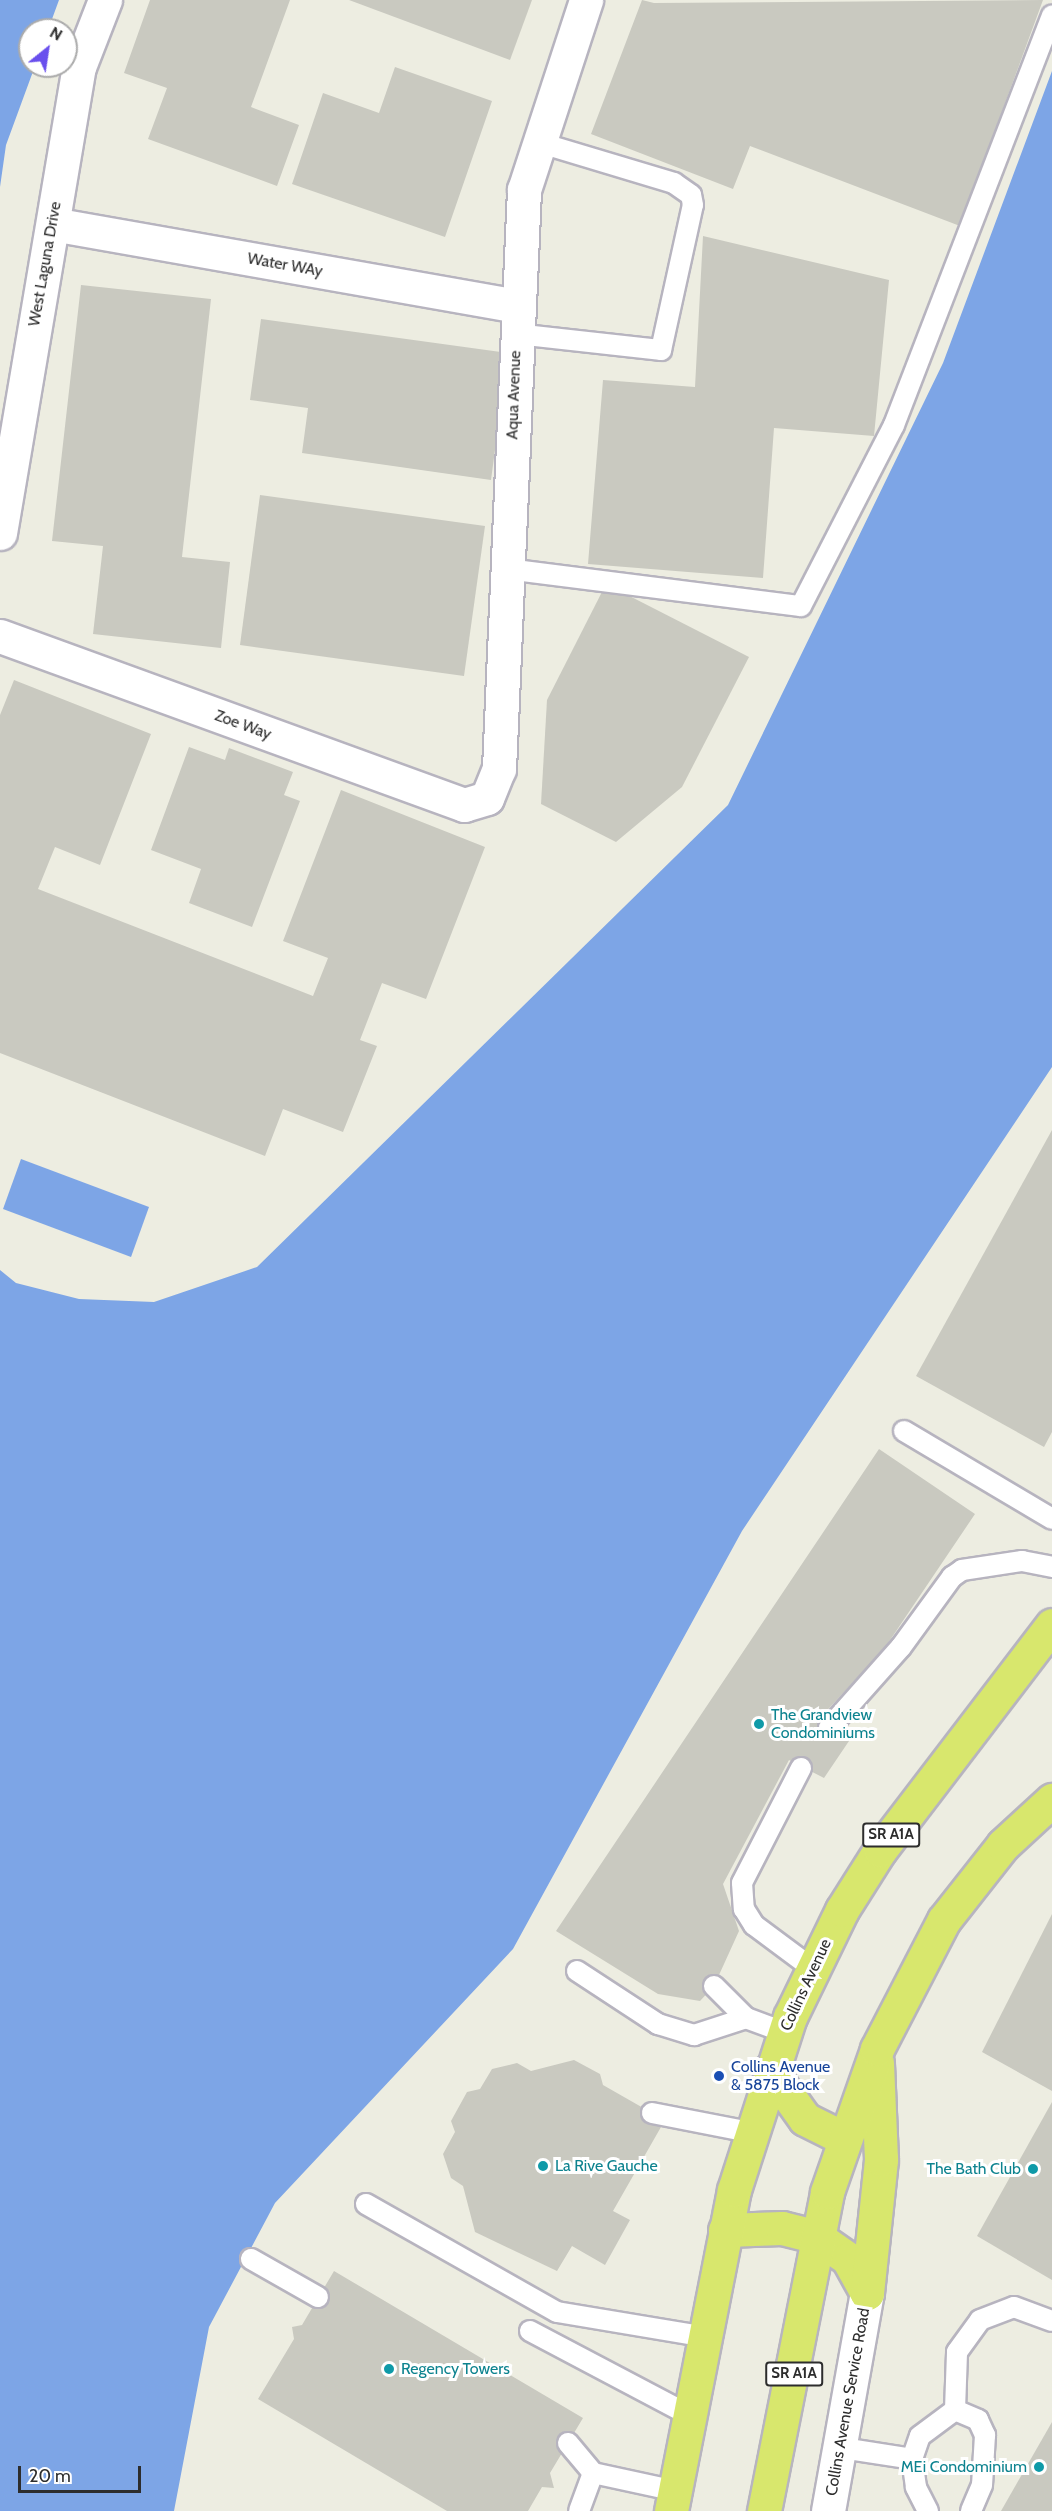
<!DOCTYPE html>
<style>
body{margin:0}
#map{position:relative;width:1052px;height:2511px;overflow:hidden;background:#edede1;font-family:Cabin,sans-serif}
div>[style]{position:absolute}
.water>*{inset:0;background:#7da5e6}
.building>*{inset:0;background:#c9c9c0}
.roads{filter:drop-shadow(2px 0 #b7b4bf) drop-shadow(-2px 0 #b7b4bf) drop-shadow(0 2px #b7b4bf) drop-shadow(0 -2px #b7b4bf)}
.service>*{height:20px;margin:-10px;padding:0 10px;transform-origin:10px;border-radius:10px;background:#fff}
.minor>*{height:33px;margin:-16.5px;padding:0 16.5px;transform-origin:16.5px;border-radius:16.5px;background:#fff}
.tertiary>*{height:33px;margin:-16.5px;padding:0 16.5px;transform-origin:16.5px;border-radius:16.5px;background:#fff}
.primary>*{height:33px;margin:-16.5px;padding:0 16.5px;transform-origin:16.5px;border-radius:16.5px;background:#d8e76d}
.dots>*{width:16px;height:16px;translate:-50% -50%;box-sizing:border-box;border:3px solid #fff;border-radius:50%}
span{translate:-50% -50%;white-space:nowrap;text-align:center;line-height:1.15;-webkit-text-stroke:6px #fff;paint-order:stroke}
.shield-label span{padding:2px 4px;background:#fff;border:2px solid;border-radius:4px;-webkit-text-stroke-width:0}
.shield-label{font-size:15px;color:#2d2d2d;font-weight:700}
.street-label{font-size:16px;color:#2d2d2d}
.culture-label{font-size:16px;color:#0d838f}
.left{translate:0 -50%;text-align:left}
.right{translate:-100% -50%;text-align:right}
.transit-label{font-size:16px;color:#164399}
.north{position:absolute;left:18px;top:18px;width:60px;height:60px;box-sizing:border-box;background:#fff;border:2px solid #ababab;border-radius:50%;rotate:30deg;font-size:16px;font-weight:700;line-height:24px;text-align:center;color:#2d2d2d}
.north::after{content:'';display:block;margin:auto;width:21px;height:27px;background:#694fed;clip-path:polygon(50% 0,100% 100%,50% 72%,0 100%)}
.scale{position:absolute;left:18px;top:2466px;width:123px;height:27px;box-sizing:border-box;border:3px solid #2d2d2d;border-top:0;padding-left:8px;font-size:18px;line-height:21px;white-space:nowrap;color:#2d2d2d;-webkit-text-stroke:4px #fff;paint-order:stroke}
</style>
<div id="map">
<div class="water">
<i style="clip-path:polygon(0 0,59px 0,48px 30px,30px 30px,30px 66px,35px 66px,6px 145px,0 187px)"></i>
<i style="clip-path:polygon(1052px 71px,1052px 1067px,742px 1531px,513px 1949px,275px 2203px,209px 2327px,174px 2511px,0 2511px,0 1270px,16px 1283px,79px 1299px,154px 1302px,257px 1267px,728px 805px,943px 363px)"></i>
<i style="clip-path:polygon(21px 1159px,149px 1207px,131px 1257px,3px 1209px)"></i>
</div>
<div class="building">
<i style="clip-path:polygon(150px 0,290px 0,251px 107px,299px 125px,277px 186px,148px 139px,167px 88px,124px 73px)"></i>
<i style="clip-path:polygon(349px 0,532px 0,510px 60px)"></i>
<i style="clip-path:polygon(642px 0,654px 3px,1043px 0,960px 226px,750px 146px,733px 189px,591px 134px)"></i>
<i style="clip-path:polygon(395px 67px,492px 101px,445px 237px,292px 184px,323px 93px,379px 113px)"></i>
<i style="clip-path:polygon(703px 236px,889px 280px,874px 436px,774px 428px,763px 578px,588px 564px,603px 380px,695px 387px)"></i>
<i style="clip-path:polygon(81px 285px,211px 299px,182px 557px,230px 562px,221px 648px,93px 634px,103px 546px,52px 541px)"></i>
<i style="clip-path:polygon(261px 319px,508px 353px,491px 480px,302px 453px,308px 408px,250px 400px)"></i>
<i style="clip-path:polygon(260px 495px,485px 526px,464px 676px,240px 645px)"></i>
<i style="clip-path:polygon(606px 584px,749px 657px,682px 787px,616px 842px,541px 804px,547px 700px)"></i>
<i style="clip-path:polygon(14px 680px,151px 734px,100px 865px,55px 847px,38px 889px,313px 996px,328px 958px,283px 941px,341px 790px,485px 847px,426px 999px,382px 983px,360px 1040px,377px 1046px,343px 1132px,283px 1109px,265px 1156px,0 1053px,0 715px)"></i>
<i style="clip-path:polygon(189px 747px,225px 760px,229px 748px,293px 772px,284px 795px,300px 801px,252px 927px,189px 903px,201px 869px,151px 850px)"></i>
<i style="clip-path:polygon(1052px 1130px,1052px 1432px,1044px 1447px,916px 1376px)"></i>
<i style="clip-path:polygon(879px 1449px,975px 1514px,884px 1649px,818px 1720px,849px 1741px,824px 1778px,789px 1760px,723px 1884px,739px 1931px,714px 1986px,700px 2001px,658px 1994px,556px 1931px)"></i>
<i style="clip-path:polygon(1052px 1914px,1052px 2091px,982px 2052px)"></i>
<i style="clip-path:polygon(574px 2060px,600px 2074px,603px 2085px,652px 2113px,648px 2119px,661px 2127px,613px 2211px,630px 2220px,605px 2265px,572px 2246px,557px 2271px,475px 2232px,463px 2186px,451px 2178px,443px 2154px,455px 2132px,451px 2121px,467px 2092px,480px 2089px,492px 2069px,517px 2063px,531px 2071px)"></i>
<i style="clip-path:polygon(1052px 2102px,1052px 2280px,977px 2236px)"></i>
<i style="clip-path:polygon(334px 2271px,583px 2418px,550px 2473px,554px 2488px,542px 2487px,528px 2511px,447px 2511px,258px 2399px,294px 2339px,292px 2327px,302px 2325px)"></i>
<i style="clip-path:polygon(1052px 2422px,1052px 2511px,1001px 2511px)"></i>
</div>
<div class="roads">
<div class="service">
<i style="left:516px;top:334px;width:146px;rotate:6.3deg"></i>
<i style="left:661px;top:350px;width:148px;rotate:-77.6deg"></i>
<i style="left:693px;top:205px;width:10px;rotate:-101deg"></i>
<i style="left:691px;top:195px;width:21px;rotate:-145deg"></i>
<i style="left:674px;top:183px;width:143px;rotate:-163.3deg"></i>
<i style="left:507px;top:569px;width:296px;rotate:7.2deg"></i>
<i style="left:801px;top:606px;width:203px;rotate:-62.8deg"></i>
<i style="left:894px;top:425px;width:439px;rotate:-68.9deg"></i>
<i style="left:904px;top:1431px;width:172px;rotate:30.7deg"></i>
<i style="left:829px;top:1728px;width:108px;rotate:-48.4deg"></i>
<i style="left:901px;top:1647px;width:87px;rotate:-53.9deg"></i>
<i style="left:952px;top:1577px;width:12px;rotate:-35deg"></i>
<i style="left:962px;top:1570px;width:61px;rotate:-8.5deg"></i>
<i style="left:1022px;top:1561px;width:31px;rotate:11deg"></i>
<i style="left:801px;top:1768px;width:129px;rotate:117.2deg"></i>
<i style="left:742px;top:1883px;width:26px;rotate:86deg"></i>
<i style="left:744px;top:1909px;width:19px;rotate:58deg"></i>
<i style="left:754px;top:1925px;width:72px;rotate:36.6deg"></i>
<i style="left:577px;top:1971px;width:97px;rotate:33.2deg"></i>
<i style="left:658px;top:2024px;width:38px;rotate:17deg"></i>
<i style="left:694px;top:2035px;width:55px;rotate:-18.1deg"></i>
<i style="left:714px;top:1986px;width:45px;rotate:45deg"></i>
<i style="left:746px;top:2018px;width:40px;rotate:20.2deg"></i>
<i style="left:652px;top:2113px;width:100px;rotate:11deg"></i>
<i style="left:366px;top:2204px;width:219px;rotate:29.5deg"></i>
<i style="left:557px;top:2312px;width:151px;rotate:9.5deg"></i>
<i style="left:251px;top:2259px;width:77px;rotate:29.6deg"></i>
<i style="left:530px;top:2331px;width:184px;rotate:27.8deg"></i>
<i style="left:955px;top:2410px;width:58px;rotate:-88deg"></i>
<i style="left:957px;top:2352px;width:39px;rotate:-54deg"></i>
<i style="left:980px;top:2320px;width:36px;rotate:-21deg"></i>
<i style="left:1014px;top:2307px;width:40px;rotate:20.2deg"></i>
<i style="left:568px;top:2443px;width:39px;rotate:50deg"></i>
<i style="left:593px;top:2473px;width:40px;rotate:110.2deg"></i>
<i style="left:842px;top:2448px;width:71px;rotate:8.9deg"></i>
<i style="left:593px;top:2473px;width:85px;rotate:12.2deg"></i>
<i style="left:928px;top:2511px;width:27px;rotate:-117deg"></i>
<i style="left:916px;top:2487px;width:28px;rotate:-98deg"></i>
<i style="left:912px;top:2459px;width:24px;rotate:-71deg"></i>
<i style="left:920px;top:2436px;width:44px;rotate:-36.6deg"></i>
<i style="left:955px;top:2410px;width:25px;rotate:23deg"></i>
<i style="left:978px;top:2420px;width:17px;rotate:65deg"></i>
<i style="left:985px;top:2435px;width:50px;rotate:93.4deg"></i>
<i style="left:982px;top:2485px;width:28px;rotate:113deg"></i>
</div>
<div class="minor">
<i style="left:53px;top:224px;width:471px;rotate:10deg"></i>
<i style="left:0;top:533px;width:473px;rotate:-80.4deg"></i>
<i style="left:79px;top:67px;width:72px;rotate:-68.8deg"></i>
<i style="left:0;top:636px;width:494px;rotate:20deg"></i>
<i style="left:464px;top:805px;width:24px;rotate:-17deg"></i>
<i style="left:487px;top:798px;width:31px;rotate:-68deg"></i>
<i style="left:499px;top:769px;width:580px;rotate:-87.53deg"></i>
<i style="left:524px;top:190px;width:200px;rotate:-71.9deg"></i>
</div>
<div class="tertiary">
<i style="left:828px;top:2511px;width:221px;rotate:-79.9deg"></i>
</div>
<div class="primary">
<i style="left:770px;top:2070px;width:60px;rotate:54.5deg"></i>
<i style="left:805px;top:2119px;width:42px;rotate:26.6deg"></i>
<i style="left:725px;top:2230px;width:57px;rotate:-2deg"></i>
<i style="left:782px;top:2228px;width:36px;rotate:14deg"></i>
<i style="left:817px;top:2237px;width:38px;rotate:35deg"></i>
<i style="left:848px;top:2259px;width:39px;rotate:61deg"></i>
<i style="left:867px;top:2293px;width:135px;rotate:-84deg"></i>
<i style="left:881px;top:2159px;width:96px;rotate:-92.4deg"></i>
<i style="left:671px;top:2511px;width:327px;rotate:-78.9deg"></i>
<i style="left:734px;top:2190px;width:182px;rotate:-72.1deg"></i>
<i style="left:790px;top:2017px;width:119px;rotate:-64.1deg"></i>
<i style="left:842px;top:1910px;width:71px;rotate:-57.7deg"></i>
<i style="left:880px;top:1850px;width:283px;rotate:-52.6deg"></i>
<i style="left:764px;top:2511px;width:325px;rotate:-78.8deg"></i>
<i style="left:827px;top:2192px;width:151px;rotate:-70.7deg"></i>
<i style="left:877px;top:2049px;width:145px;rotate:-62.6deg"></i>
<i style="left:944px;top:1920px;width:95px;rotate:-51.8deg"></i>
<i style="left:1003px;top:1845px;width:67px;rotate:-42.6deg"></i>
</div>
</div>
<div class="dots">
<i style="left:759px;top:1724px;background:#0f9aa8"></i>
<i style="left:719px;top:2076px;background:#1a4fb4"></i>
<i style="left:543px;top:2166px;background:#0f9aa8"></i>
<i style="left:1033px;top:2169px;background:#0f9aa8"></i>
<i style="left:389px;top:2369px;background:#0f9aa8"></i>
<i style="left:1039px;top:2467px;background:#0f9aa8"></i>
</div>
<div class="shield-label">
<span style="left:891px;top:1835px">SR A1A</span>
<span style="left:794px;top:2374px">SR A1A</span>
</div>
<div class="street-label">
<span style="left:45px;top:264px;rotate:-80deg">West Laguna Drive</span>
<span style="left:285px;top:265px;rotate:10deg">Water WAy</span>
<span style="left:514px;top:395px;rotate:-88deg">Aqua Avenue</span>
<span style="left:243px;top:725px;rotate:20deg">Zoe Way</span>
<span style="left:806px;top:1985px;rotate:-65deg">Collins Avenue</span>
<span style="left:848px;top:2402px;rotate:-80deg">Collins Avenue Service Road</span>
</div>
<div class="culture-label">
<span class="left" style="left:771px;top:1724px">The Grandview<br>Condominiums</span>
<span class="left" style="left:555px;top:2166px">La Rive Gauche</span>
<span class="right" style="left:1021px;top:2169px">The Bath Club</span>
<span class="left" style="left:401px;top:2369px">Regency Towers</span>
<span class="right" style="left:1027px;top:2467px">MEi Condominium</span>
</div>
<div class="transit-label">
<span class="left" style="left:731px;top:2076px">Collins Avenue<br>&amp; 5875 Block</span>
</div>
<div class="north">N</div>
<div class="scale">20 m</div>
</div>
